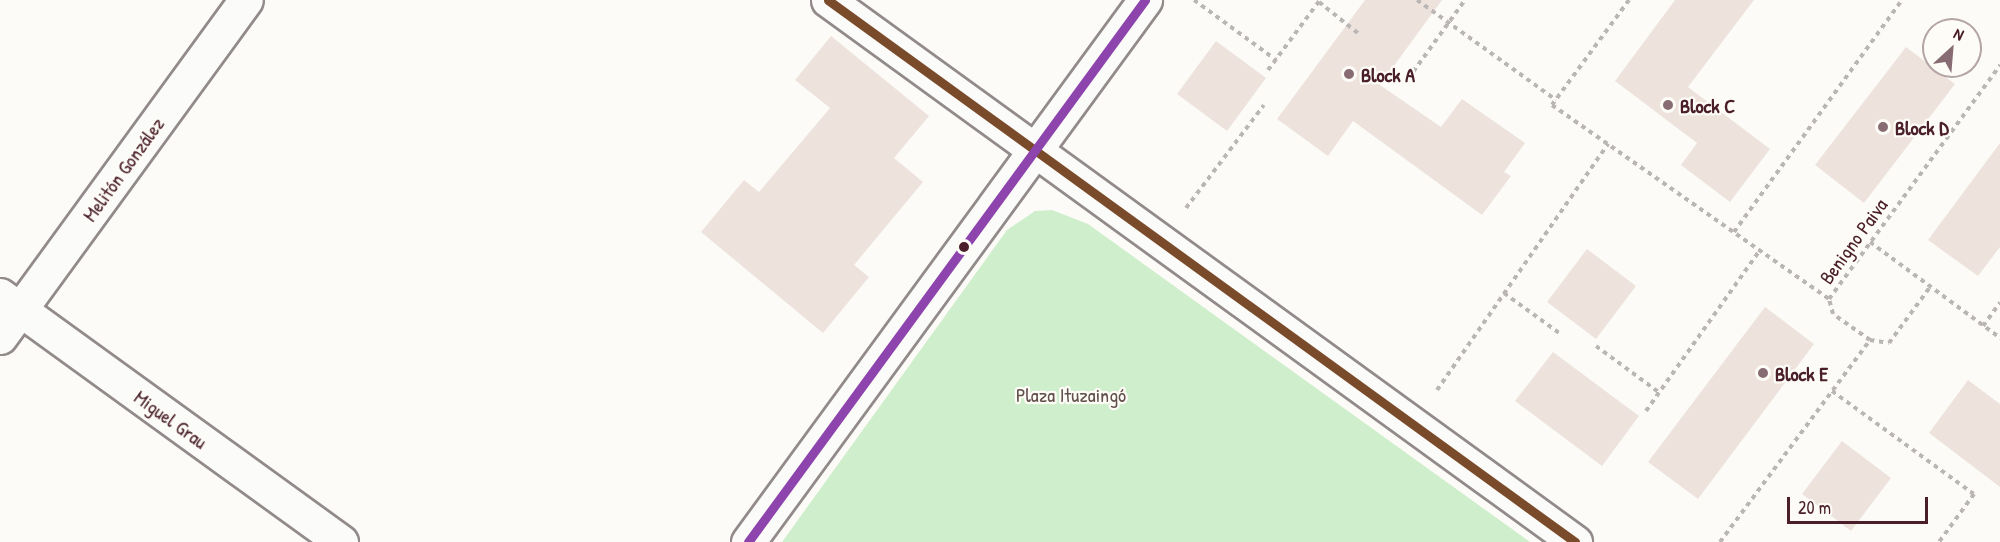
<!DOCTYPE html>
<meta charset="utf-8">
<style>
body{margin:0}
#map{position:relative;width:2000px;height:542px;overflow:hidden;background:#fcfbf8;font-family:"Patrick Hand",sans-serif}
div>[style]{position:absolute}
.green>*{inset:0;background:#cfeecb}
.building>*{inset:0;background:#ede3dc}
.path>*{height:4px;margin-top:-2px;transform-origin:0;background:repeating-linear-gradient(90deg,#bbb6b6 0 4.5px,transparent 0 9px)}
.roads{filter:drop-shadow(2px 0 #928a8b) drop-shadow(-2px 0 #928a8b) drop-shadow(0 2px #928a8b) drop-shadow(0 -2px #928a8b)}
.minor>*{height:33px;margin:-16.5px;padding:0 16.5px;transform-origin:16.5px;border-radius:16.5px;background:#fbfbf9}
.bus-1>*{height:9px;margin:-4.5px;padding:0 4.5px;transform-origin:4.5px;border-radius:4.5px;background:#7a4b2a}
.bus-2>*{height:9px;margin:-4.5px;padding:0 4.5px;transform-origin:4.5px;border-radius:4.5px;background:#8e44ad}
.dots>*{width:16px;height:16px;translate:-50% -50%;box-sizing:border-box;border:3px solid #fdfcf7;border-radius:50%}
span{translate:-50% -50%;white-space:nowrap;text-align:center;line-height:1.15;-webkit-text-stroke:4.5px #fdfcf7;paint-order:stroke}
.poi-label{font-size:20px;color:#4a1f2b;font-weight:700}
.left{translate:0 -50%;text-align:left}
.street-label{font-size:20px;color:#4a1f2b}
.park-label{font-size:20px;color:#62504a}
.north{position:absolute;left:1922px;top:18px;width:60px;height:60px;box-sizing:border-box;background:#fdfcf7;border:2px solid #b5a4a5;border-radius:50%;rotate:26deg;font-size:16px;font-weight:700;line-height:24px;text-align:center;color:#4a1f2b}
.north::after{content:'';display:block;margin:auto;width:21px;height:27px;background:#886c73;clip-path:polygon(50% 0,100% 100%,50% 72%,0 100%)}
.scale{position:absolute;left:1787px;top:497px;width:141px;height:27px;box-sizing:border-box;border:3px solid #4a1f2b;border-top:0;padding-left:8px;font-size:18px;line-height:21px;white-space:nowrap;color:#4a1f2b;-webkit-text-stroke:4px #fdfcf7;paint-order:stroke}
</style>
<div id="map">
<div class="green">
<i style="clip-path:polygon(1052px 210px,1088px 224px,1530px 542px,782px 542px,1007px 230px,1035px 211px)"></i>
</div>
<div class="building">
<i style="clip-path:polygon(1365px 0,1442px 0,1380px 85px,1441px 127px,1462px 99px,1525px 143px,1504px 172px,1511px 176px,1482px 215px,1353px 121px,1328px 156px,1277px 119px)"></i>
<i style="clip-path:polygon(1675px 0,1754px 0,1688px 87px,1770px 149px,1730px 202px,1681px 165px,1697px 143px,1615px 81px)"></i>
<i style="clip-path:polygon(831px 36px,929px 116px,894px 158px,923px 182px,854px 265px,869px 277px,823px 333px,701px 232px,744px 180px,759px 192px,830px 108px,795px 80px)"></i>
<i style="clip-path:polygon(1216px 41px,1266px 78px,1227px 131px,1177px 94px)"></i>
<i style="clip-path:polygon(1906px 47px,1955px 84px,1864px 203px,1815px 165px)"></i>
<i style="clip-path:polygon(2000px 143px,2000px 247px,1978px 276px,1928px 240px)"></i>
<i style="clip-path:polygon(1587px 249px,1636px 286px,1596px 339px,1547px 302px)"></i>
<i style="clip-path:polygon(1765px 307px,1814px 344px,1698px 499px,1648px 462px)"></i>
<i style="clip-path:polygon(1553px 352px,1639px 416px,1602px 466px,1515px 401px)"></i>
<i style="clip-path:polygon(1968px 380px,2000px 404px,2000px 487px,1929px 433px)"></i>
<i style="clip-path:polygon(1842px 441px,1891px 478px,1851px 531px,1802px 494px)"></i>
</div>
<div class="path">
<i style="left:1194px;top:0;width:102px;rotate:36.2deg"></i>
<i style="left:1417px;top:0;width:171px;rotate:35.7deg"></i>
<i style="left:1629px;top:0;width:130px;rotate:126.3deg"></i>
<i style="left:1552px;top:105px;width:338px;rotate:35deg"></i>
<i style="left:1319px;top:2px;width:51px;rotate:38.7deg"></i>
<i style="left:1268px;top:70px;width:87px;rotate:-53.4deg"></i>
<i style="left:1408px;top:79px;width:97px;rotate:-54.2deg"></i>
<i style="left:1186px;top:208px;width:129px;rotate:-52.9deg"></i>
<i style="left:1734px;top:232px;width:286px;rotate:-54.1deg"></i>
<i style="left:1870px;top:242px;width:162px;rotate:36.4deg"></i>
<i style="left:1504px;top:293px;width:68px;rotate:36deg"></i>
<i style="left:1983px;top:326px;width:29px;rotate:-54deg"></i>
<i style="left:1870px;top:340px;width:19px;rotate:9deg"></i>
<i style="left:1889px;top:343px;width:69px;rotate:-53.8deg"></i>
<i style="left:1596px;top:346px;width:79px;rotate:36.3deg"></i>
<i style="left:1437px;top:390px;width:300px;rotate:-55.2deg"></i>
<i style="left:1832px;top:391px;width:175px;rotate:36deg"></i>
<i style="left:1974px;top:494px;width:59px;rotate:126.1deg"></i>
<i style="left:1646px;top:411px;width:197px;rotate:-54.7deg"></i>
<i style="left:1720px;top:542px;width:252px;rotate:-53.4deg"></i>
<i style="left:1870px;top:340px;width:45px;rotate:-144.9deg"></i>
<i style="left:1833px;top:314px;width:16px;rotate:-105deg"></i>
<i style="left:1829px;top:299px;width:290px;rotate:-53.8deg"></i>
</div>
<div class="roads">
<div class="minor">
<i style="left:828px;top:0;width:923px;rotate:35.96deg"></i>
<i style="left:0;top:295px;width:421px;rotate:35.9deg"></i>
<i style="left:0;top:337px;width:417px;rotate:-53.9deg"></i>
<i style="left:748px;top:542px;width:672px;rotate:-53.78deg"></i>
</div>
</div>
<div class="bus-1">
<i style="left:828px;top:0;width:923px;rotate:35.96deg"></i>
</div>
<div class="bus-2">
<i style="left:748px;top:542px;width:672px;rotate:-53.78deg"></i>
</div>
<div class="dots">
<i style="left:1349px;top:74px;background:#886c73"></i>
<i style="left:1668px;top:105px;background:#886c73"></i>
<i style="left:1883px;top:127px;background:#886c73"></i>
<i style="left:964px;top:247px;background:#4a1f2b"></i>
<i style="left:1763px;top:373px;background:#886c73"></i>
</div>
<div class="poi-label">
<span class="left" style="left:1361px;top:74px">Block A</span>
<span class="left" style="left:1680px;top:105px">Block C</span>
<span class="left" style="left:1895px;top:127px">Block D</span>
<span class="left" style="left:1775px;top:373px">Block E</span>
</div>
<div class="street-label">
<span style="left:123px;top:169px;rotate:-54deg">Melitón González</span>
<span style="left:1853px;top:241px;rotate:-54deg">Benigno Paiva</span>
<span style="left:171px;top:419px;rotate:36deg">Miguel Grau</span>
</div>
<div class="park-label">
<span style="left:1071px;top:394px">Plaza Ituzaingó</span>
</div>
<div class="north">N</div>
<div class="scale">20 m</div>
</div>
